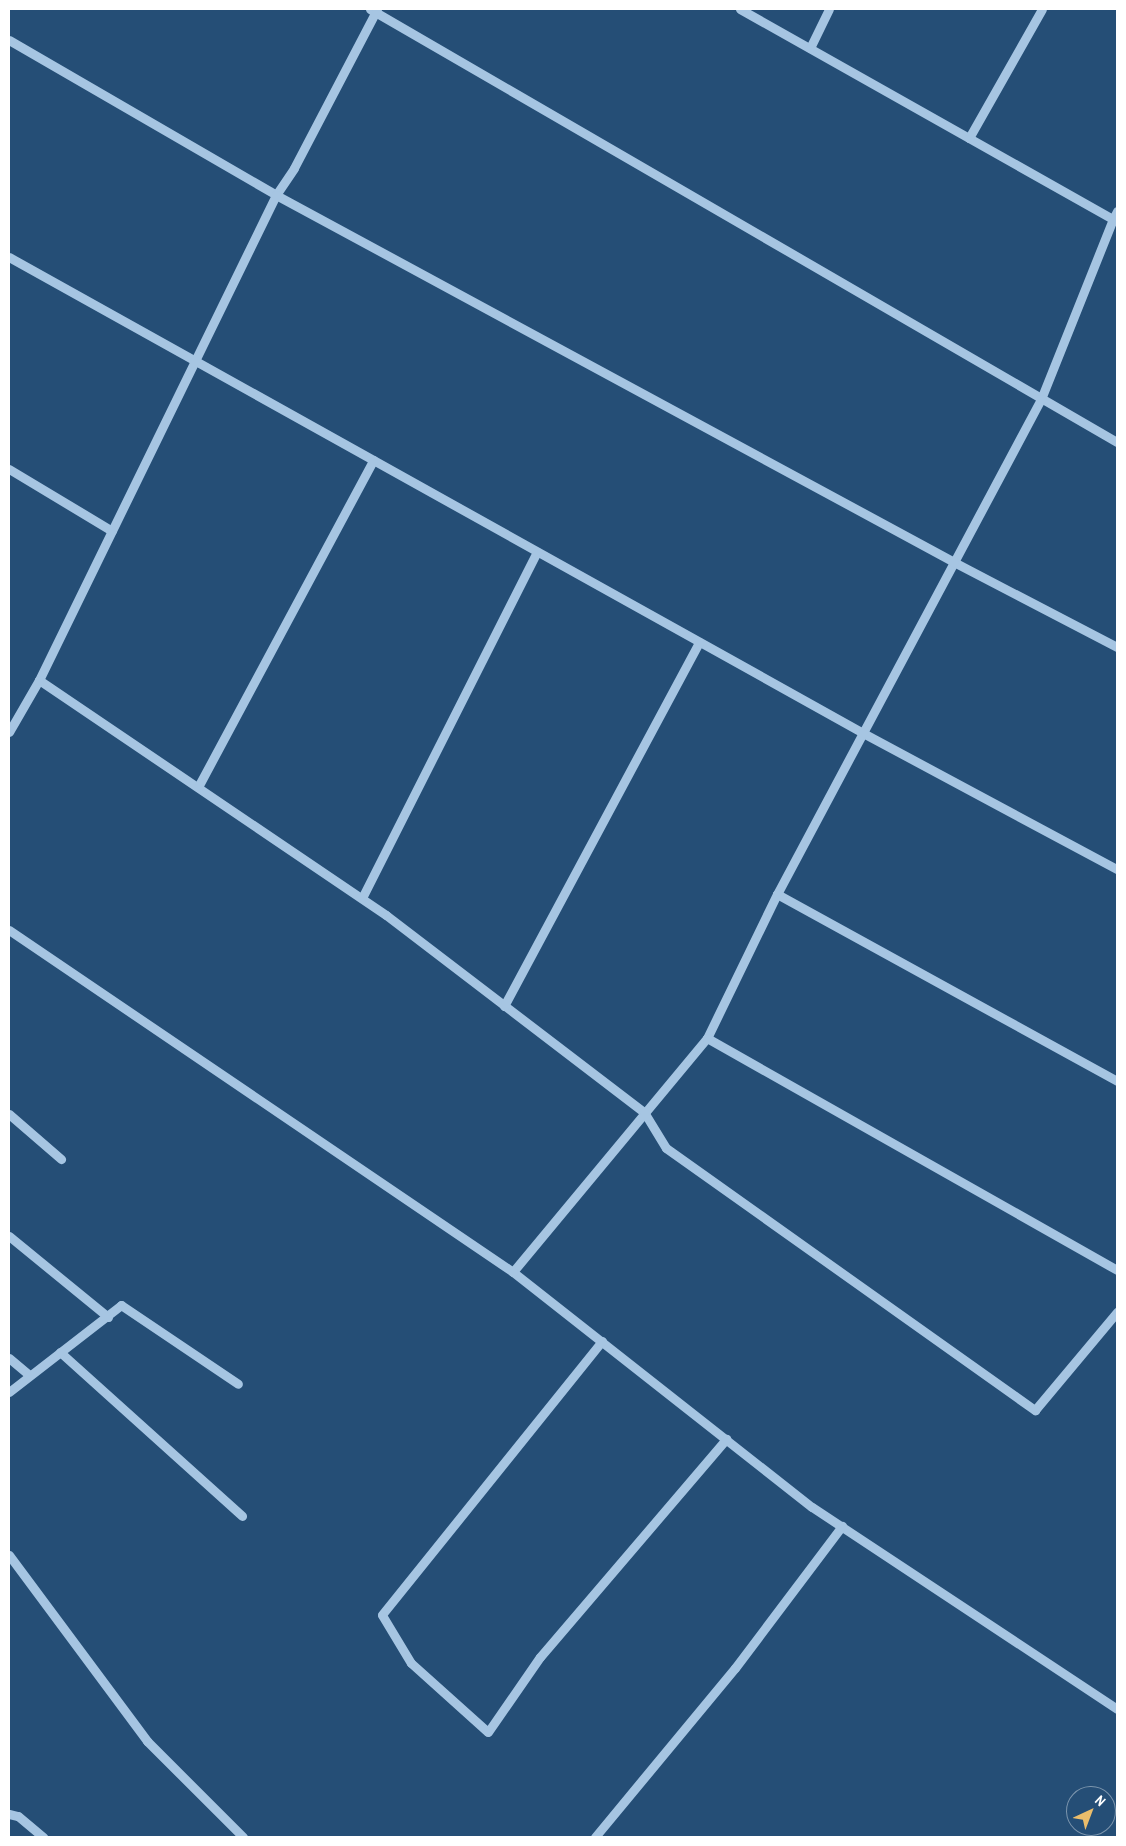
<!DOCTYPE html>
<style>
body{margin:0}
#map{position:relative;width:1126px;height:1846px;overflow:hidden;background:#254e76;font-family:"Archivo Narrow",sans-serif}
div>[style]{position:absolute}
.minor>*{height:9px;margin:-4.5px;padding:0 4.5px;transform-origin:4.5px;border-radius:4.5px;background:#a6c5e2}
span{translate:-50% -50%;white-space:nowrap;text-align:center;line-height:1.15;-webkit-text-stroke:5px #254e76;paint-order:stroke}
.frame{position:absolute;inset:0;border:10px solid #fff;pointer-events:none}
.north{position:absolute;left:1066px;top:1786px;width:50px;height:50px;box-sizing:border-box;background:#254e76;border:1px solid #7c95ad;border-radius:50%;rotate:43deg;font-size:14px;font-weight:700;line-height:20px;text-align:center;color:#fff}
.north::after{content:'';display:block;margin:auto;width:18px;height:22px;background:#ebbd6b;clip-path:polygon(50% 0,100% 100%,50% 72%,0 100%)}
</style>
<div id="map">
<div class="minor">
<i style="left:370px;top:9px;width:863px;rotate:30.1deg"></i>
<i style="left:740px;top:9px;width:428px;rotate:29.4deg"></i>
<i style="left:1113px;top:219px;width:9px;rotate:-63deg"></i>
<i style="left:9px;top:40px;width:309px;rotate:30.1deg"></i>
<i style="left:276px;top:195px;width:32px;rotate:-56deg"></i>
<i style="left:294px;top:168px;width:179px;rotate:-62.4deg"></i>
<i style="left:810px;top:48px;width:43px;rotate:-64deg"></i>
<i style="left:969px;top:138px;width:148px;rotate:-60.5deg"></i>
<i style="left:1117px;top:221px;width:4px;rotate:-153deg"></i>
<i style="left:1113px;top:219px;width:194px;rotate:111.8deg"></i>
<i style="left:1041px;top:399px;width:561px;rotate:118.07deg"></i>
<i style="left:777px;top:894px;width:160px;rotate:115.9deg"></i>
<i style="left:707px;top:1038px;width:304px;rotate:129.7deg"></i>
<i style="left:513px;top:1272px;width:380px;rotate:38.2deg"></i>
<i style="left:812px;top:1507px;width:366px;rotate:33.5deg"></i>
<i style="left:9px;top:257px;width:978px;rotate:29.13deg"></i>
<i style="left:863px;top:733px;width:288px;rotate:28.2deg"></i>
<i style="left:9px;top:469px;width:120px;rotate:31deg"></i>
<i style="left:1117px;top:647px;width:184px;rotate:-152.5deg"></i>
<i style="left:954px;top:562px;width:771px;rotate:-151.57deg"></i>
<i style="left:276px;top:195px;width:540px;rotate:116.04deg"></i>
<i style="left:39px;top:680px;width:419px;rotate:34.1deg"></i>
<i style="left:386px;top:915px;width:325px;rotate:37.4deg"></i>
<i style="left:644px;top:1112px;width:42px;rotate:58.6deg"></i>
<i style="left:666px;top:1148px;width:453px;rotate:35.4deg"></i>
<i style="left:1035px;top:1410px;width:128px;rotate:-50.1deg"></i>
<i style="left:9px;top:732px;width:60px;rotate:-60deg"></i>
<i style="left:198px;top:787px;width:371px;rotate:-61.8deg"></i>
<i style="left:777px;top:894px;width:388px;rotate:28.8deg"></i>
<i style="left:362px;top:898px;width:388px;rotate:-63.2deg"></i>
<i style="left:9px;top:930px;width:609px;rotate:34.16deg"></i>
<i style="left:504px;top:1006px;width:413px;rotate:-61.8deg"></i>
<i style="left:707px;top:1038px;width:471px;rotate:29.5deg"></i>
<i style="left:9px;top:1114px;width:69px;rotate:40.9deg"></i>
<i style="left:9px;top:1236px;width:128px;rotate:39.3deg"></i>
<i style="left:602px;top:1341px;width:351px;rotate:128.8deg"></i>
<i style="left:382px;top:1615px;width:56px;rotate:58.9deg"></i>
<i style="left:411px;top:1663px;width:103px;rotate:41.9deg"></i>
<i style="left:488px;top:1732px;width:91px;rotate:-55.3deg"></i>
<i style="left:540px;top:1657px;width:287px;rotate:-49.5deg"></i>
<i style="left:60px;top:1352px;width:245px;rotate:42deg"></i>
<i style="left:9px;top:1358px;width:26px;rotate:40deg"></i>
<i style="left:9px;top:1392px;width:142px;rotate:-37.8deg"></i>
<i style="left:121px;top:1305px;width:141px;rotate:34deg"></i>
<i style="left:9px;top:1555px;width:232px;rotate:53.4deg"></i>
<i style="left:147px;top:1741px;width:136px;rotate:45deg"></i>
<i style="left:9px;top:1814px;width:9px;rotate:13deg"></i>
<i style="left:18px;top:1816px;width:33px;rotate:40deg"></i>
<i style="left:595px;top:1837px;width:219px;rotate:-50.4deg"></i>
<i style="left:735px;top:1668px;width:178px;rotate:-53deg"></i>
</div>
<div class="frame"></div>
<div class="north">N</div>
</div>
